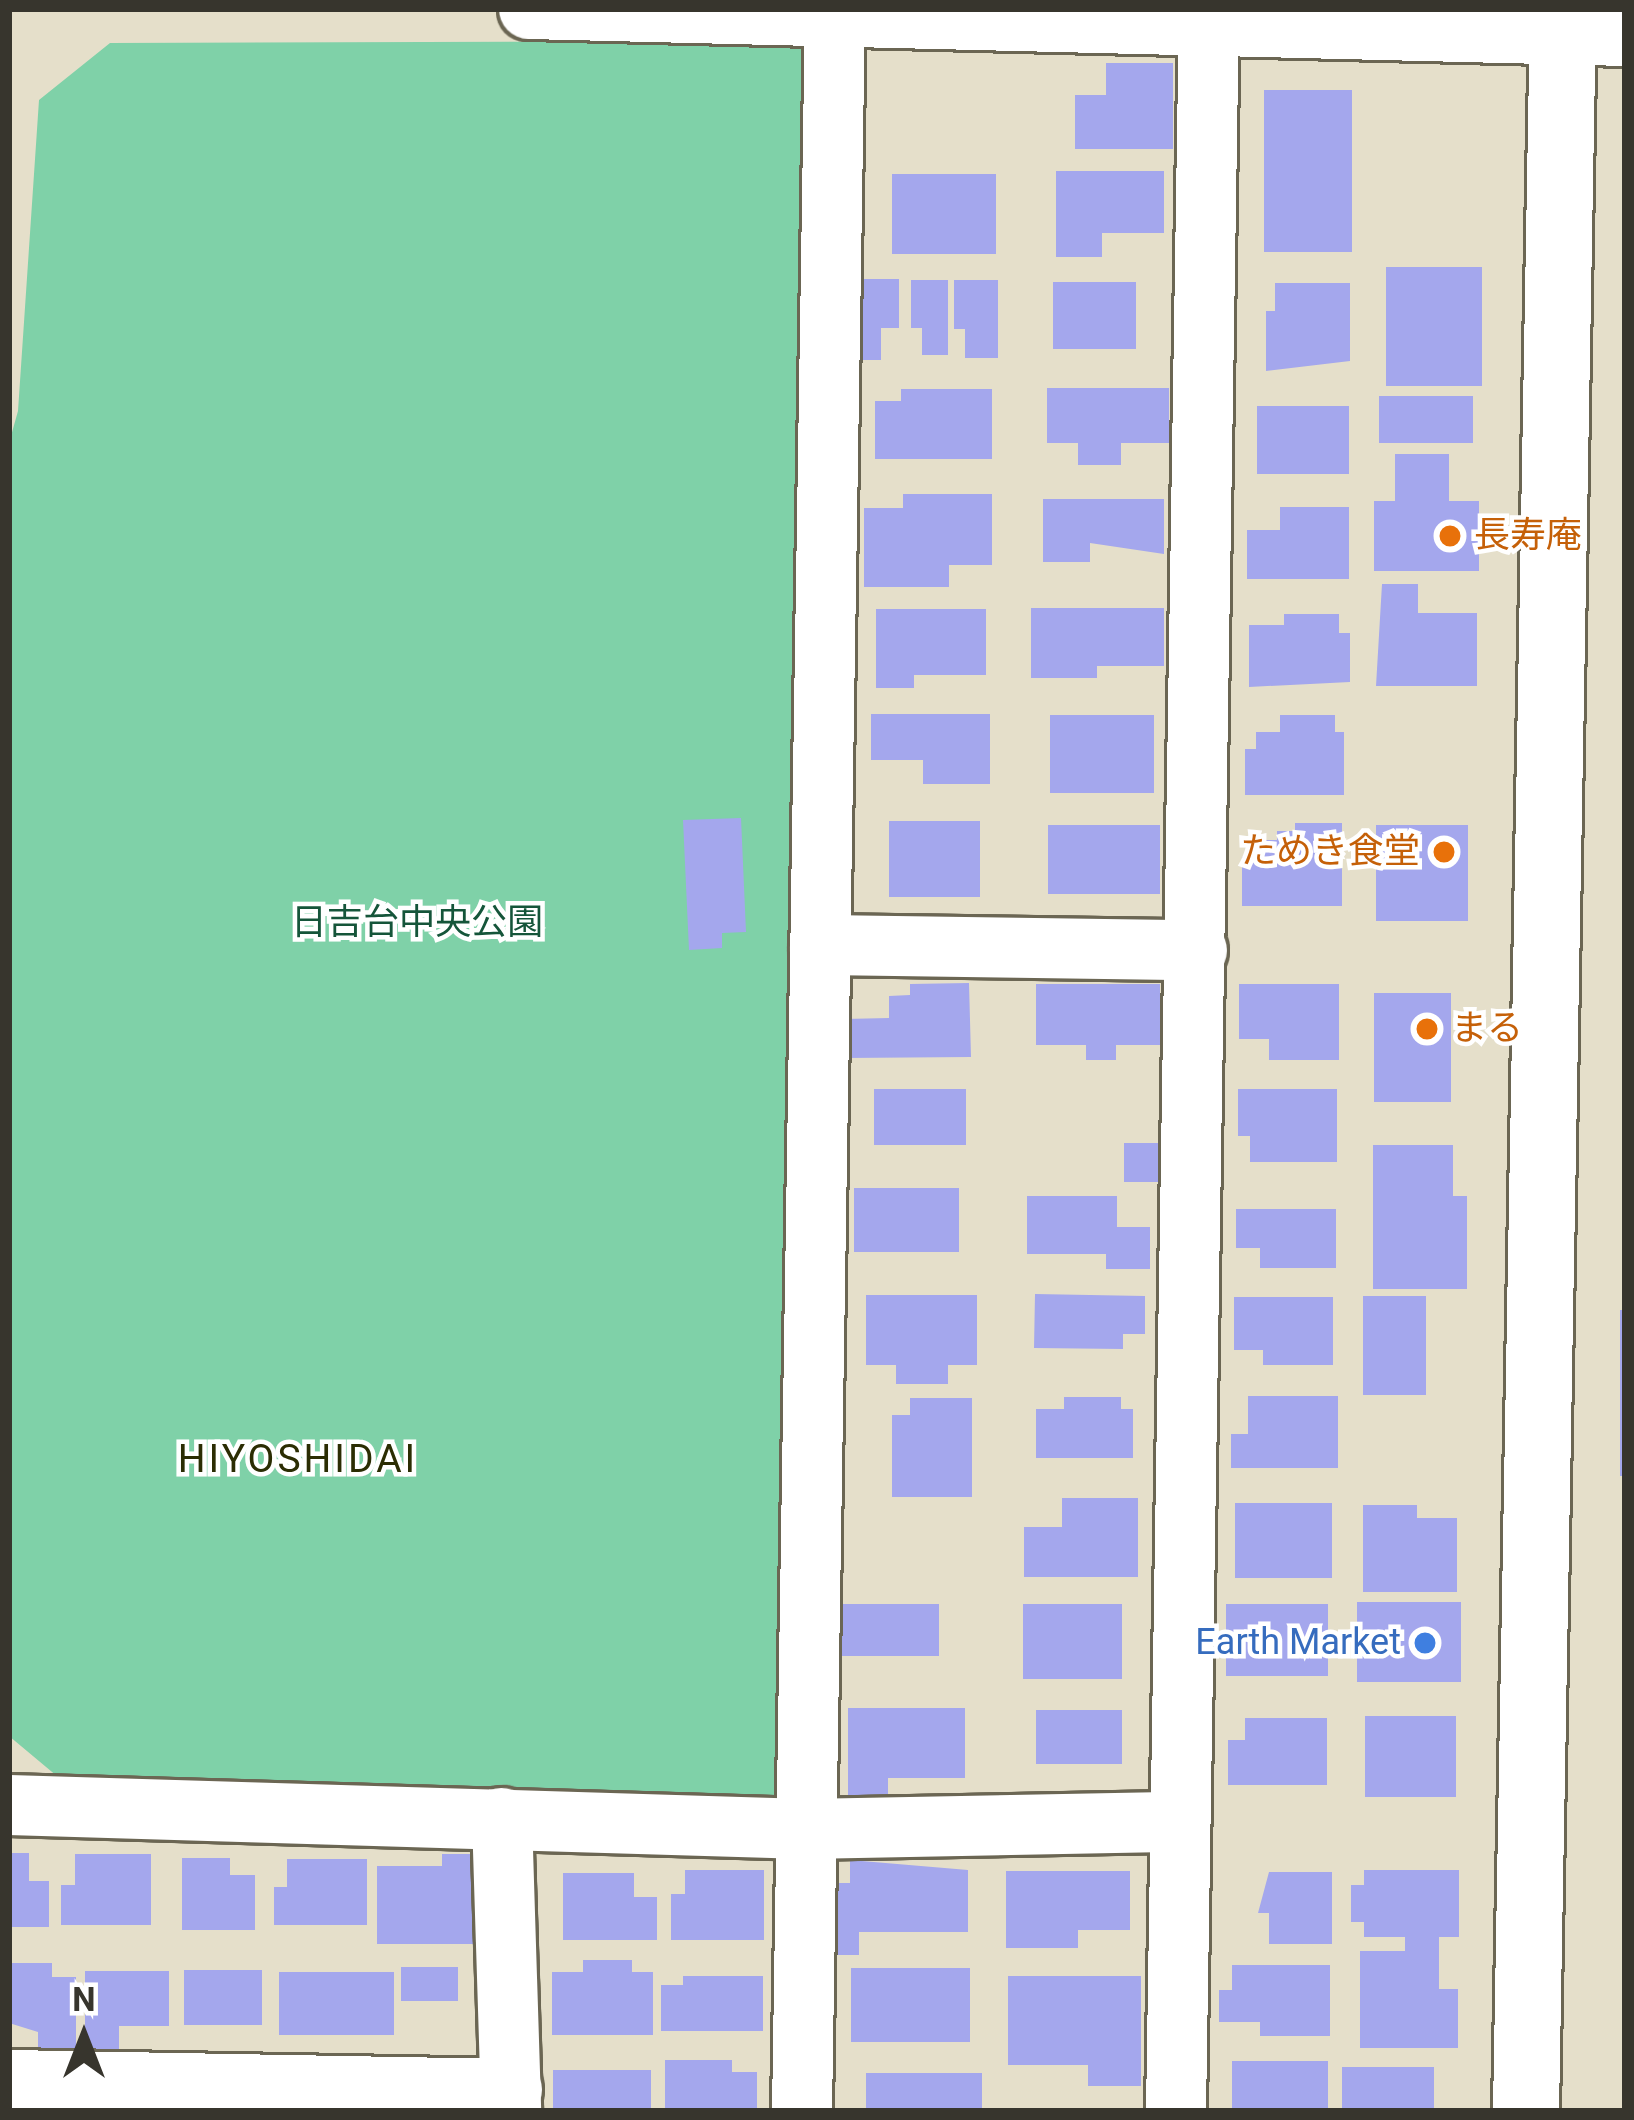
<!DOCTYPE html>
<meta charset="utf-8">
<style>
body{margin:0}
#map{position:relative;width:1634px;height:2120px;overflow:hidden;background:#e5dfca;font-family:Roboto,"Noto Sans JP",sans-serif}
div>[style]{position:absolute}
.green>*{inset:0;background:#7fd1a8}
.building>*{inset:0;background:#a4a7ed}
.roads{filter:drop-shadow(3px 0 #6b6653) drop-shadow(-3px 0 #6b6653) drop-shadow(0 3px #6b6653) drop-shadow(0 -3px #6b6653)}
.street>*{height:60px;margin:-30px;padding:0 30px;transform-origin:30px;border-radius:30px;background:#fff}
.secondary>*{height:66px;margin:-33px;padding:0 33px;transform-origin:33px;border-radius:33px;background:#fff}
.dots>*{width:33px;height:33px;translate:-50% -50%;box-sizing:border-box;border:6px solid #fff;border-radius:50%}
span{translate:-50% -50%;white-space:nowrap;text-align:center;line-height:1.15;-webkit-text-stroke:9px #fff;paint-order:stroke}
.food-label{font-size:36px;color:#c56008}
.left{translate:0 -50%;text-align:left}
.right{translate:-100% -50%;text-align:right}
.park-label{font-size:36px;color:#15553a}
.shop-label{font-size:36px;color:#366cbe}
.neighbourhood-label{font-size:39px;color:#2b2d03;letter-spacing:3px}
.frame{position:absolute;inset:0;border:12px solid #37352d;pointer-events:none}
.north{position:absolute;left:24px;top:1976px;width:120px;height:120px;-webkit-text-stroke:9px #fff;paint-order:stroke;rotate:0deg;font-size:33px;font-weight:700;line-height:48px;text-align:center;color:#37352d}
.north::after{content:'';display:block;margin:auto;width:42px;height:54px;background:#37352d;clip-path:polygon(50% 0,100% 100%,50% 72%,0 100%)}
</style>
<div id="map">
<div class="green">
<i style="clip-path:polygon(803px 41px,824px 62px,787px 1805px,76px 1792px,9px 1736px,9px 443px,18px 411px,39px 100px,110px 43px)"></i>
</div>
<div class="building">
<i style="clip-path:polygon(1106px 63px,1173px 63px,1173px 149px,1075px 149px,1075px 95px,1106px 95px)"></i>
<i style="clip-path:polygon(1264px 90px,1352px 90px,1352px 252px,1264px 252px)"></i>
<i style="clip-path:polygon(1056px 171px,1164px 171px,1164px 233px,1102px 233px,1102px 257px,1056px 257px)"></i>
<i style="clip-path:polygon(892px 174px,996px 174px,996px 254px,892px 254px)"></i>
<i style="clip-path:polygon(1386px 267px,1482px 267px,1482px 386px,1386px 386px)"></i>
<i style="clip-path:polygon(859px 279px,899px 279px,899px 328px,881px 328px,881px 360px,859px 360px)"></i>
<i style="clip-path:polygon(911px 280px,948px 280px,948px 355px,922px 355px,922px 328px,911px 328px)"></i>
<i style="clip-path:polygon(954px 280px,998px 280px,998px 358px,965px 358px,965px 329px,954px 329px)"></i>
<i style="clip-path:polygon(1053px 282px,1136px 282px,1136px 349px,1053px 349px)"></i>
<i style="clip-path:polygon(1275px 283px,1350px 283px,1350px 361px,1266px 371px,1266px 311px,1275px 311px)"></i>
<i style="clip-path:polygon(1047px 388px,1169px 388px,1169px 443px,1121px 443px,1121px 465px,1078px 465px,1078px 443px,1047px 443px)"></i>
<i style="clip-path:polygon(901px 389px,992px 389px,992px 459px,875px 459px,875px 401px,901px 401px)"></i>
<i style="clip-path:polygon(1379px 396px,1473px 396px,1473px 443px,1379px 443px)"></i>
<i style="clip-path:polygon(1257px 406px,1349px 406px,1349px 474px,1257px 474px)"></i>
<i style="clip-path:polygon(1395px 454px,1449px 454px,1449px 501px,1479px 501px,1479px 571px,1374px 571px,1374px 501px,1395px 501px)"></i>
<i style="clip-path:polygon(903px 494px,992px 494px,992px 565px,949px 565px,949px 587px,864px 587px,864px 508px,903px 508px)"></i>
<i style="clip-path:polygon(1043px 499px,1164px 499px,1164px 554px,1090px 543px,1090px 562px,1043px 562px)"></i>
<i style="clip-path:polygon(1280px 507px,1349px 507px,1349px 579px,1247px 579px,1247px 530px,1280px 530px)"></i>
<i style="clip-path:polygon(1382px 584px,1418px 584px,1418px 613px,1477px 613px,1477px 686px,1376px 686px)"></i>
<i style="clip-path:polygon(1031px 608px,1164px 608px,1164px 666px,1097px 666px,1097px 678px,1031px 678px)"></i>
<i style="clip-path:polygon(876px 609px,986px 609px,986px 675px,914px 675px,914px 688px,876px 688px)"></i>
<i style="clip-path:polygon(1284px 614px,1339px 614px,1339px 633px,1350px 633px,1350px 682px,1249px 687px,1249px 625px,1284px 625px)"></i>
<i style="clip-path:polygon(871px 714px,990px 714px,990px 784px,923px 784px,923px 760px,871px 760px)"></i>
<i style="clip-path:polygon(1050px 715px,1154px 715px,1154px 793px,1050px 793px)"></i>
<i style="clip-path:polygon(1280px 715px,1335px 715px,1335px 732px,1344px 732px,1344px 795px,1245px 795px,1245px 749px,1256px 749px,1256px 732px,1280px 732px)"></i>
<i style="clip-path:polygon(741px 818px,746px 932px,722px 933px,722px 948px,689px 950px,683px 820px)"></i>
<i style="clip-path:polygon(889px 821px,980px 821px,980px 897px,889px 897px)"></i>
<i style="clip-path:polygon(1295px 823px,1342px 823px,1342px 906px,1242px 906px,1242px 857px,1260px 857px,1260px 840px,1277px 840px,1277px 831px,1295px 831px)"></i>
<i style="clip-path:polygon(1048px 825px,1160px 825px,1160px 894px,1048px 894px)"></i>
<i style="clip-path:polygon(1376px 825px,1468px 825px,1468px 921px,1376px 921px)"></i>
<i style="clip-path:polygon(969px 983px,971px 1057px,845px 1058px,844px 1019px,889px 1018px,889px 996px,910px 995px,910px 984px)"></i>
<i style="clip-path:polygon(1036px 984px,1160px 984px,1160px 1045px,1116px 1045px,1116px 1060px,1086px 1060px,1086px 1045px,1036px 1045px)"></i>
<i style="clip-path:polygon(1239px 984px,1339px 984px,1339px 1060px,1269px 1060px,1269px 1039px,1239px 1039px)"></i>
<i style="clip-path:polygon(1374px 993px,1451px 993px,1451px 1102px,1374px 1102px)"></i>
<i style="clip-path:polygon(874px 1089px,966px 1089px,966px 1145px,874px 1145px)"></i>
<i style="clip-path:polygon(1238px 1089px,1337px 1089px,1337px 1162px,1250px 1162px,1250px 1136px,1238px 1136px)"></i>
<i style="clip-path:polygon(1124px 1143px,1160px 1143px,1160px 1182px,1124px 1182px)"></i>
<i style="clip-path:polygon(1373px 1145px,1453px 1145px,1453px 1196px,1467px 1196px,1467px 1289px,1373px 1289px)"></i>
<i style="clip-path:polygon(854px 1188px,959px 1188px,959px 1252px,854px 1252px)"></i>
<i style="clip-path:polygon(1027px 1196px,1117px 1196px,1117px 1227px,1150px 1227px,1150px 1269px,1106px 1269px,1106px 1254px,1027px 1254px)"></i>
<i style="clip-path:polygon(1236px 1209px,1336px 1209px,1336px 1268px,1260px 1268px,1260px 1248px,1236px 1248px)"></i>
<i style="clip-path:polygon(1035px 1294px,1145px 1296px,1145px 1334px,1123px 1334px,1123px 1349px,1034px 1348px)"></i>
<i style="clip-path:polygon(866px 1295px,977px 1295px,977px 1365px,948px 1365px,948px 1384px,896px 1384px,896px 1365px,866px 1365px)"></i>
<i style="clip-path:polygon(1363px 1296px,1426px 1296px,1426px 1395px,1363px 1395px)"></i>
<i style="clip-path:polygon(1234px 1297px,1333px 1297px,1333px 1365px,1263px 1365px,1263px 1350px,1234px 1350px)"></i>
<i style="clip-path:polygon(1620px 1310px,1625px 1310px,1625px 1476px,1620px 1476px)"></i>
<i style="clip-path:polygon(1248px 1396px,1338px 1396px,1338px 1468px,1231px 1468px,1231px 1434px,1248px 1434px)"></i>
<i style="clip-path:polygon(1064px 1397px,1121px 1397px,1121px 1409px,1133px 1409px,1133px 1458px,1036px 1458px,1036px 1409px,1064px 1409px)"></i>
<i style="clip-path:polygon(910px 1398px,972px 1398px,972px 1497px,892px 1497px,892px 1415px,910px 1415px)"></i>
<i style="clip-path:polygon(1062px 1498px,1138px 1498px,1138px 1577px,1024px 1577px,1024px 1527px,1062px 1527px)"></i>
<i style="clip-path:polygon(1235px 1503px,1332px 1503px,1332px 1578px,1235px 1578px)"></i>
<i style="clip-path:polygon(1363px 1505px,1417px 1505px,1417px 1518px,1457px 1518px,1457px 1592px,1363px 1592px)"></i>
<i style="clip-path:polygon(1357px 1602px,1461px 1602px,1461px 1682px,1357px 1682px)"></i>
<i style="clip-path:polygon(840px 1604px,939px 1604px,939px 1656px,840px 1656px)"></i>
<i style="clip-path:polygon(1023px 1604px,1122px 1604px,1122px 1679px,1023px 1679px)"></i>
<i style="clip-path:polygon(1226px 1604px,1328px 1604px,1328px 1676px,1226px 1676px)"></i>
<i style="clip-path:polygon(848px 1708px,965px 1708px,965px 1778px,888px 1778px,888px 1798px,848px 1798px)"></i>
<i style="clip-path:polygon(1036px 1710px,1122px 1710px,1122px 1764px,1036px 1764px)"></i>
<i style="clip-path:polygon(1365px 1716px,1456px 1716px,1456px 1797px,1365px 1797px)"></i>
<i style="clip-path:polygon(1245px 1718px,1327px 1718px,1327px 1785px,1228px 1785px,1228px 1740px,1245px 1740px)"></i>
<i style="clip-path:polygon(9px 1853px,29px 1853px,29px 1881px,49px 1881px,49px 1927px,9px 1927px)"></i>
<i style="clip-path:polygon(75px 1854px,151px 1854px,151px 1925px,61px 1925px,61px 1885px,75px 1885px)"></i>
<i style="clip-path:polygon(442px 1854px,473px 1854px,473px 1944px,377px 1944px,377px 1866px,442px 1866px)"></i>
<i style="clip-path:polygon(182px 1858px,230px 1858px,230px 1875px,255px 1875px,255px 1930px,182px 1930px)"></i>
<i style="clip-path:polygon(287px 1859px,367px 1859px,367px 1925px,274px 1925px,274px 1887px,287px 1887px)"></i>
<i style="clip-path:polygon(850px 1860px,968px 1870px,968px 1932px,859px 1932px,859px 1955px,831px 1955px,831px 1883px,850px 1883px)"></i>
<i style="clip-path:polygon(685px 1870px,764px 1870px,764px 1940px,671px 1940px,671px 1894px,685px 1894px)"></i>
<i style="clip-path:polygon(1364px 1870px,1459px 1870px,1459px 1937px,1439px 1937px,1439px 1989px,1458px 1989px,1458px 2048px,1360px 2048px,1360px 1951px,1405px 1951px,1405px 1937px,1364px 1937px,1364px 1922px,1351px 1922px,1351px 1885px,1364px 1885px)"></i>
<i style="clip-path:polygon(1006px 1871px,1130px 1871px,1130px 1930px,1078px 1930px,1078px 1948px,1006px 1948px)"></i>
<i style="clip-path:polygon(1269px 1872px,1332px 1872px,1332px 1944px,1269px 1944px,1269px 1913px,1258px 1913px)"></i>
<i style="clip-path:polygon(563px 1873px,634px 1873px,634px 1897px,657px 1897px,657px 1940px,563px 1940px)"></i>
<i style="clip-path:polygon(583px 1960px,632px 1960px,632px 1972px,653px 1972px,653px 2035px,552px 2035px,552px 1972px,583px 1972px)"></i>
<i style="clip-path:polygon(9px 1963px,52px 1963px,52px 1977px,76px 1977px,76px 2048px,38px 2048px,38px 2032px,9px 2023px)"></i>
<i style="clip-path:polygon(1232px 1965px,1330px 1965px,1330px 2036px,1260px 2036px,1260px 2022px,1219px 2022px,1219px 1990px,1232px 1990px)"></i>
<i style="clip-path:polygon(401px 1967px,458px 1967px,458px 2001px,401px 2001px)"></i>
<i style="clip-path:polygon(851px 1968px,970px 1968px,970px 2042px,851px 2042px)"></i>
<i style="clip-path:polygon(184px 1970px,262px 1970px,262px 2025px,184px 2025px)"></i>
<i style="clip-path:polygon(85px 1971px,169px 1971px,169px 2026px,119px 2026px,119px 2054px,85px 2054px)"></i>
<i style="clip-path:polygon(279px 1972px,394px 1972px,394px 2035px,279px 2035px)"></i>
<i style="clip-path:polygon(683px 1976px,763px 1976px,763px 2031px,661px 2031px,661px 1985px,683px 1985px)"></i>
<i style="clip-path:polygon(1008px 1976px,1141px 1976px,1141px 2086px,1088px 2086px,1088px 2065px,1008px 2065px)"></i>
<i style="clip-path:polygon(665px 2060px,732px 2060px,732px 2072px,757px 2072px,757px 2111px,665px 2111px)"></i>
<i style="clip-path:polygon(1232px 2061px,1328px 2061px,1328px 2111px,1232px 2111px)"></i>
<i style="clip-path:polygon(1342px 2067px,1434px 2067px,1434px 2111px,1342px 2111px)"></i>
<i style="clip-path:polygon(553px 2070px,651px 2070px,651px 2111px,553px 2111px)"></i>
<i style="clip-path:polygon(866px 2073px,982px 2073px,982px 2111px,866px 2111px)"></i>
</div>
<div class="roads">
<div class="street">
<i style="left:529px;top:9px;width:1096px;rotate:1.41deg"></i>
<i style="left:820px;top:945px;width:377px;rotate:0.8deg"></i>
<i style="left:9px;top:1805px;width:797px;rotate:1.72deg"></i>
<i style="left:806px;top:1829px;width:374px;rotate:-1.1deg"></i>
<i style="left:502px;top:1818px;width:293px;rotate:88.2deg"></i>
<i style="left:9px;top:2080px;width:503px;rotate:1.03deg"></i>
<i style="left:802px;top:2111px;width:2097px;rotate:-89.1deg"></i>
<i style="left:1176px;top:2111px;width:2102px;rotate:-89.1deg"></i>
</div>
<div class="secondary">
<i style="left:1526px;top:2111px;width:2102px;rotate:-88.99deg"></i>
</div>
</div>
<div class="dots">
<i style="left:1450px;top:536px;background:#e8710a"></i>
<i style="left:1444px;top:852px;background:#e8710a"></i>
<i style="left:1427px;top:1029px;background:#e8710a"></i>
<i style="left:1425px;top:1643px;background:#3f7fe0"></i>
</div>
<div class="food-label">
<span class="left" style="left:1474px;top:536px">長寿庵</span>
<span class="right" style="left:1420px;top:852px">ためき食堂</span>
<span class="left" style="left:1451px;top:1029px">まる</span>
</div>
<div class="park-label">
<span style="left:417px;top:923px">日吉台中央公園</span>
</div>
<div class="shop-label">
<span class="right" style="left:1401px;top:1643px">Earth Market</span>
</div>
<div class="neighbourhood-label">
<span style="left:298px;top:1459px">HIYOSHIDAI</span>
</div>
<div class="frame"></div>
<div class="north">N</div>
</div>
